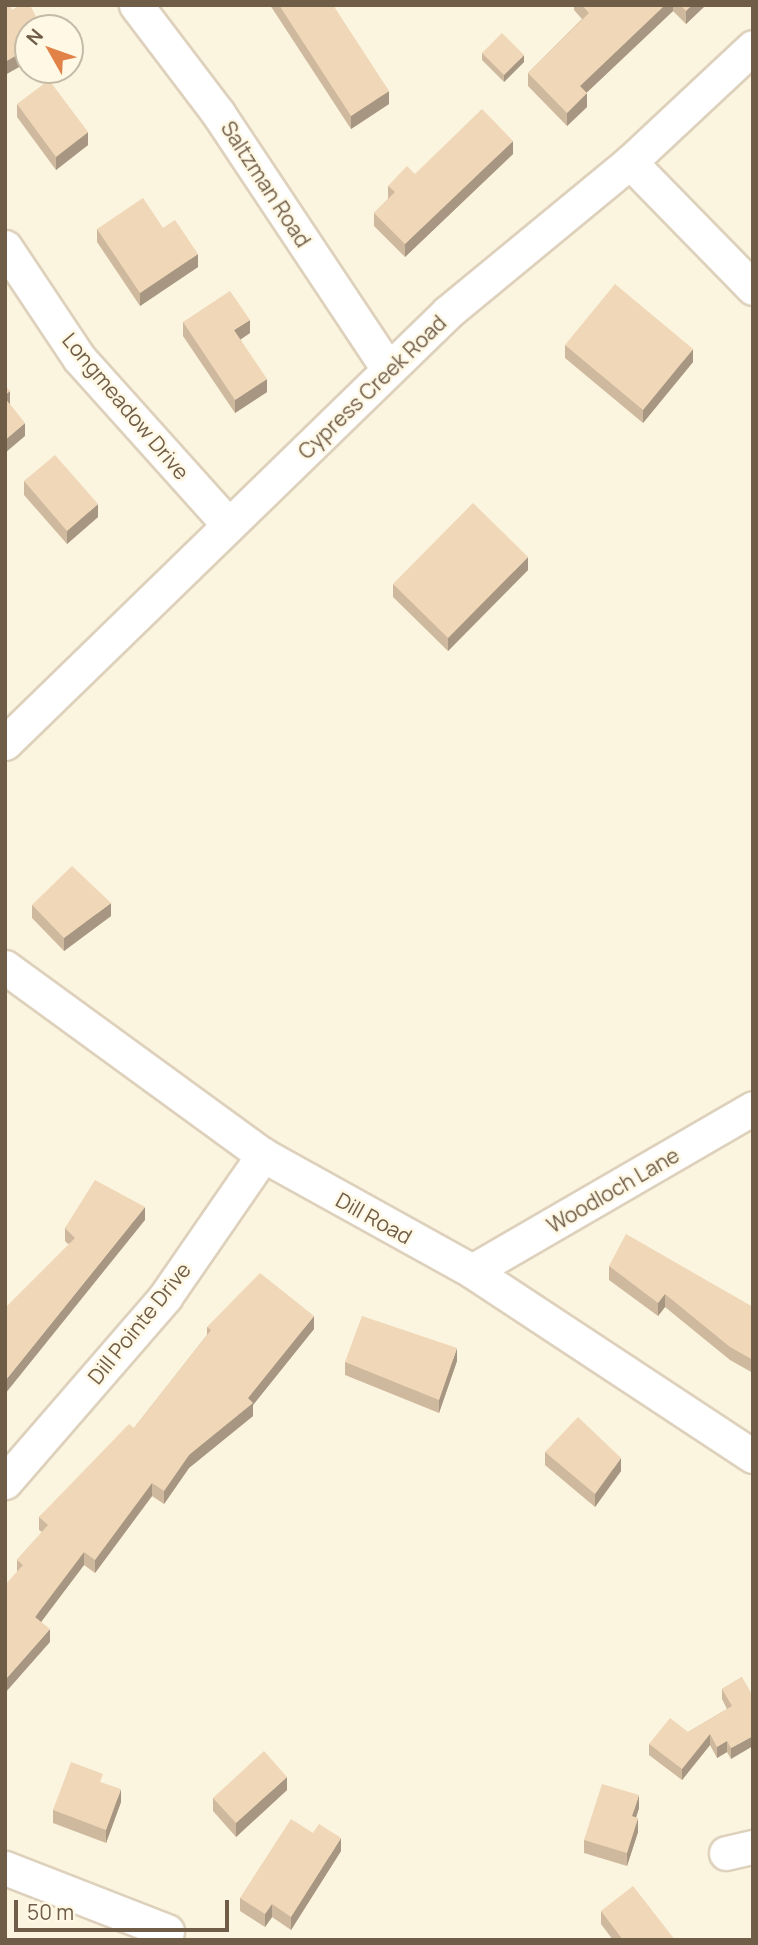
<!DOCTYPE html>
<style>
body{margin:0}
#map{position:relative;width:758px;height:1945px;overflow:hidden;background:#fbf4df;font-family:Manrope,sans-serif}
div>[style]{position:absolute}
.roads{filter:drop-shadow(2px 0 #ded1bc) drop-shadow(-2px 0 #ded1bc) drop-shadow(0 2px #ded1bc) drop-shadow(0 -2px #ded1bc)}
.minor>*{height:33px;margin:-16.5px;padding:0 16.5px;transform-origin:16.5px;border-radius:16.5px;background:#fff}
.wall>*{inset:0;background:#ceb99e}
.shaded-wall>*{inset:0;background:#a79681}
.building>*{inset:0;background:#efd7b8}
span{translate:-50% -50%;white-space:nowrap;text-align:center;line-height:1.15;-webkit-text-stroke:5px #fef8e5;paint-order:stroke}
.street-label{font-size:21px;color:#705d48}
.frame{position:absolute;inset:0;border:7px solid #705d48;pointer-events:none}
.north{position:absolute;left:14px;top:14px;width:70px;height:70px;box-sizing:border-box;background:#fef8e5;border:2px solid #c5baa6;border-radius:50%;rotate:310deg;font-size:19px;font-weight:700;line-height:28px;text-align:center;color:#705d48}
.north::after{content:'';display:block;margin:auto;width:24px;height:32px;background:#e18248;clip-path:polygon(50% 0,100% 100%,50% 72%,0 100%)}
.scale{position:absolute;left:14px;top:1900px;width:215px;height:32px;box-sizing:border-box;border:4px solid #705d48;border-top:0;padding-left:9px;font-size:21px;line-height:24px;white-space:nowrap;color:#705d48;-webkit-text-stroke:5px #fef8e5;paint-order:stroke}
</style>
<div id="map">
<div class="roads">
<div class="minor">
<i style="left:136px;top:5px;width:136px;rotate:52.8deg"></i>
<i style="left:218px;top:113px;width:307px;rotate:56.4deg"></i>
<i style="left:630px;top:162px;width:176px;rotate:45.7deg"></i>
<i style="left:5px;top:247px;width:133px;rotate:56.3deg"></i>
<i style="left:79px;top:358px;width:224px;rotate:48.1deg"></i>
<i style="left:5px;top:743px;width:618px;rotate:-44.21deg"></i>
<i style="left:448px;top:312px;width:236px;rotate:-39.5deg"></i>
<i style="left:630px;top:162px;width:168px;rotate:-43.1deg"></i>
<i style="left:5px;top:967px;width:319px;rotate:36.1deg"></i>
<i style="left:263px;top:1155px;width:239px;rotate:29deg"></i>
<i style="left:472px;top:1271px;width:336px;rotate:33.4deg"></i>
<i style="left:472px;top:1271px;width:325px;rotate:-30.1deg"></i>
<i style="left:5px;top:1482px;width:245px;rotate:-49.1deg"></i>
<i style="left:165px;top:1297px;width:173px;rotate:-55.4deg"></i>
<i style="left:726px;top:1853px;width:28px;rotate:-13deg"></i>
<i style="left:5px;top:1868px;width:174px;rotate:21.3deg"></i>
</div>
</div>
<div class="wall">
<i style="clip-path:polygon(270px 5px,333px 5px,389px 104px,351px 129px)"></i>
<i style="clip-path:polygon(574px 5px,706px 5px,686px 24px,673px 11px,586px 93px,587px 107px,567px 126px,528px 86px,528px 73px,582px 19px,574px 10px)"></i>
<i style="clip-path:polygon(482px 53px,524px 62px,504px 82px,482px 60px)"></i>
<i style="clip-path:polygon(17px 104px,88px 145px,56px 170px,17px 117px)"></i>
<i style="clip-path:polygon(513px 154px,405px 257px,374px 226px,374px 213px,388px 199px,388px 186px,415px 174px)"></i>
<i style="clip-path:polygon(163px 228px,198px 267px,140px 306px,97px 242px,97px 229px)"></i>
<i style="clip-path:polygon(183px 322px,250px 333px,240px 339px,267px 392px,235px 413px,183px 336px)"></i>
<i style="clip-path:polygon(565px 345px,693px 362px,643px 423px,565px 358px)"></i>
<i style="clip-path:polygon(24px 481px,98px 517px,67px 544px,24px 495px)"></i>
<i style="clip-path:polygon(528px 570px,448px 651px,393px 597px,393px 584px)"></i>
<i style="clip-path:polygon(32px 905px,111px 916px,64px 951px,32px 918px)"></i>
<i style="clip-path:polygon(145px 1220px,68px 1244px,65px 1241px,65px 1228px)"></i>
<i style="clip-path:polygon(609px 1266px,753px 1307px,753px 1373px,730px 1360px,665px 1307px,658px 1316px,609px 1280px)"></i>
<i style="clip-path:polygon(207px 1327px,314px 1329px,253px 1405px,253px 1416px,189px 1468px,164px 1504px,152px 1496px,95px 1573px,84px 1565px,41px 1622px,50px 1642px,17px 1571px,17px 1560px,42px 1532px,39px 1530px,39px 1517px,134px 1428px,207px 1335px)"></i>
<i style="clip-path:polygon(457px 1361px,439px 1413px,345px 1375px,345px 1362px)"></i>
<i style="clip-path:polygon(545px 1452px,621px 1471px,595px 1507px,545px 1465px)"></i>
<i style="clip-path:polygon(742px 1677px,731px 1759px,727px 1752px,717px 1758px,710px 1745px,682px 1780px,649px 1755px,649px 1744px,688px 1732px,727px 1709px,722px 1699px,722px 1689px)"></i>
<i style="clip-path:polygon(103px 1783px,121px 1802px,106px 1843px,53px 1823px,53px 1810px)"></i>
<i style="clip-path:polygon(287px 1790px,236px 1837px,213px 1811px,213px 1798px)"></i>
<i style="clip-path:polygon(639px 1808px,636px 1818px,638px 1832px,627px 1866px,584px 1853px,584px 1840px)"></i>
<i style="clip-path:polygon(341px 1851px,291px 1930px,272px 1917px,265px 1927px,240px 1911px,240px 1898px)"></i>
<i style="clip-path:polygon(601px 1911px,675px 1940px,613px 1940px,601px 1924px)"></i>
</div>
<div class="shaded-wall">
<i style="clip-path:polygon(665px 5px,673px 5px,673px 11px,580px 99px,580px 86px)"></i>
<i style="clip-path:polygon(692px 5px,706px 5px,686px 24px,686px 11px)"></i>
<i style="clip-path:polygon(28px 37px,28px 62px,5px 75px,5px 62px)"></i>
<i style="clip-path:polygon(524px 55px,524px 62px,504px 82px,504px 75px)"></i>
<i style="clip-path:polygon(389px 91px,389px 104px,351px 129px,351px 116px)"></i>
<i style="clip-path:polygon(587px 93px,587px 107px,567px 126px,567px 113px)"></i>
<i style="clip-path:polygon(88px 132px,88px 145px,56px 170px,56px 157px)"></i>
<i style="clip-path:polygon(513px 141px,513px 154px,405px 257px,405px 244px)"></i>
<i style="clip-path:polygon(198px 254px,198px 267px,140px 306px,140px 293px)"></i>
<i style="clip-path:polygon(250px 320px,250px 333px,234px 344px,234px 330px)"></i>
<i style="clip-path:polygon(693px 349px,693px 362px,643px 423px,643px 410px)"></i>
<i style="clip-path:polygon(267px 379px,267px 392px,235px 413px,235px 400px)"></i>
<i style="clip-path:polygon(10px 391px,10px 404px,5px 408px,5px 395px)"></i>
<i style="clip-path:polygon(25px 423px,25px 436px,5px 453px,5px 440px)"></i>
<i style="clip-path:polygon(98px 504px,98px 517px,67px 544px,67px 531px)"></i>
<i style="clip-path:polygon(528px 557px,528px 570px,448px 651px,448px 638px)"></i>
<i style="clip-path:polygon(111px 903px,111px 916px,64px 951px,64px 938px)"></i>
<i style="clip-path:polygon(145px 1207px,145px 1220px,5px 1394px,5px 1381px)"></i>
<i style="clip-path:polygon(665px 1294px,665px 1307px,658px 1316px,658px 1303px)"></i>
<i style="clip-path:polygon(314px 1316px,314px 1329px,253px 1405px,253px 1416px,189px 1468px,164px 1504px,164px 1491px,189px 1455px,248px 1398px)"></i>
<i style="clip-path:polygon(457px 1348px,457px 1361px,439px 1413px,439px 1400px)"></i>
<i style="clip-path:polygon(621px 1458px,621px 1471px,595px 1507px,595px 1494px)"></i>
<i style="clip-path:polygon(152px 1483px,152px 1496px,95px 1573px,95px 1560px)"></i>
<i style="clip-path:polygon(84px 1552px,84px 1565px,35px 1630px,35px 1617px)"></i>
<i style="clip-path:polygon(50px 1629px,50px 1642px,5px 1693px,5px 1680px)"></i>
<i style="clip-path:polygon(710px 1734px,710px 1745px,682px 1780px,682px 1769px)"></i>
<i style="clip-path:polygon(753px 1736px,753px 1746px,731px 1759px,731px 1748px)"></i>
<i style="clip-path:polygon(727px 1741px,727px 1752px,717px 1758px,717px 1747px)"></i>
<i style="clip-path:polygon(287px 1777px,287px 1790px,236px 1837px,236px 1823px)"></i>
<i style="clip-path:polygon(121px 1789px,121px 1802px,106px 1843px,106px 1830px)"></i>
<i style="clip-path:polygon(639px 1795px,639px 1808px,632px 1830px,632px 1816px)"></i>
<i style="clip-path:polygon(638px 1818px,638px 1832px,627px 1866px,627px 1853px)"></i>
<i style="clip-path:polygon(341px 1838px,341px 1851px,291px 1930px,291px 1917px)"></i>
<i style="clip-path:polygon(272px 1904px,272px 1917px,265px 1927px,265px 1914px)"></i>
</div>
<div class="building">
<i style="clip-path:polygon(5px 5px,10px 5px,12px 10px,20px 5px,30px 5px,42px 28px,28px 28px,28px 37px,26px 38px,28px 42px,28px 49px,5px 62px)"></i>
<i style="clip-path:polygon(279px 5px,333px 5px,389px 91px,351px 116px)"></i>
<i style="clip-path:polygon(582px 5px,665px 5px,580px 86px,587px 93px,567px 113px,528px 73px,589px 13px)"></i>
<i style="clip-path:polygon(680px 5px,692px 5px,686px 11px)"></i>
<i style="clip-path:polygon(502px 33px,524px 55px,504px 75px,482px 53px)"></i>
<i style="clip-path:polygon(49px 80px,88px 132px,56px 157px,17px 104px)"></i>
<i style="clip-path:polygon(482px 109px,513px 141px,405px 244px,374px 213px,395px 192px,388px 186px,407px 166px,415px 174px)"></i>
<i style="clip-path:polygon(143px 198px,163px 228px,175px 220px,198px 254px,140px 293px,97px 229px)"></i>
<i style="clip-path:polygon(615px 284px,693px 349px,643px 410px,565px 345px)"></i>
<i style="clip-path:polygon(230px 291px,250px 320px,234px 330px,267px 379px,235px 400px,183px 322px)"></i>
<i style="clip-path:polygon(5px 385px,10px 391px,5px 395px)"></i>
<i style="clip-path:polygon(5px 398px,25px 423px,5px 440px)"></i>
<i style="clip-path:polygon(55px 455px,98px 504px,67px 531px,24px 481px)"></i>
<i style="clip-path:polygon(473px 503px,528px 557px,448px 638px,393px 584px)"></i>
<i style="clip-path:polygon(72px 866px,111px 903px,64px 938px,32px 905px)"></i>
<i style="clip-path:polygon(95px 1180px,145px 1207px,5px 1381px,5px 1308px,75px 1238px,65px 1228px)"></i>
<i style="clip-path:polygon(626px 1234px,753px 1307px,753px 1360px,730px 1347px,665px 1294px,658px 1303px,609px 1266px)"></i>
<i style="clip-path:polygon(260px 1273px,314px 1316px,248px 1398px,253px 1403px,189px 1455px,164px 1491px,152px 1483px,95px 1560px,84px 1552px,35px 1617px,50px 1629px,5px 1680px,5px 1585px,23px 1565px,17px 1560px,48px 1525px,39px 1517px,129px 1424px,134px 1428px,211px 1330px,207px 1327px)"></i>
<i style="clip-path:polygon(362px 1316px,457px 1348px,439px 1400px,345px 1362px)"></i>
<i style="clip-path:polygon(578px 1417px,621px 1458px,595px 1494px,545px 1452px)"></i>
<i style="clip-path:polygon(742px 1677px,753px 1696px,753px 1736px,731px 1748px,727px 1741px,717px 1747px,710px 1734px,682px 1769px,649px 1744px,670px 1718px,688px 1732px,732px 1706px,722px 1689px)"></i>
<i style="clip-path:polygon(264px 1751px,287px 1777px,236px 1823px,213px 1798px)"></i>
<i style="clip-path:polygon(71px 1762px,103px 1774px,100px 1782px,121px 1789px,106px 1830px,53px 1810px)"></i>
<i style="clip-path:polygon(602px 1784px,639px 1795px,632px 1816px,638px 1818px,627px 1853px,584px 1840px)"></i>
<i style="clip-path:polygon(291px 1819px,313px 1833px,319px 1824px,341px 1838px,291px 1917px,272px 1904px,265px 1914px,240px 1898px)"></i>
<i style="clip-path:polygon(633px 1886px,675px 1940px,623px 1940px,601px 1911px)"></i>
</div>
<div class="street-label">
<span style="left:266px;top:184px;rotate:57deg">Saltzman Road</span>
<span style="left:372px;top:387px;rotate:-44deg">Cypress Creek Road</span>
<span style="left:126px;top:406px;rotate:50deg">Longmeadow Drive</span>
<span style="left:613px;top:1190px;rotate:-30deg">Woodloch Lane</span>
<span style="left:374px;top:1218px;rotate:29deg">Dill Road</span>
<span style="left:139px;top:1323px;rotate:-51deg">Dill Pointe Drive</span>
</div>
<div class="frame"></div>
<div class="north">N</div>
<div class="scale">50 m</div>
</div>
